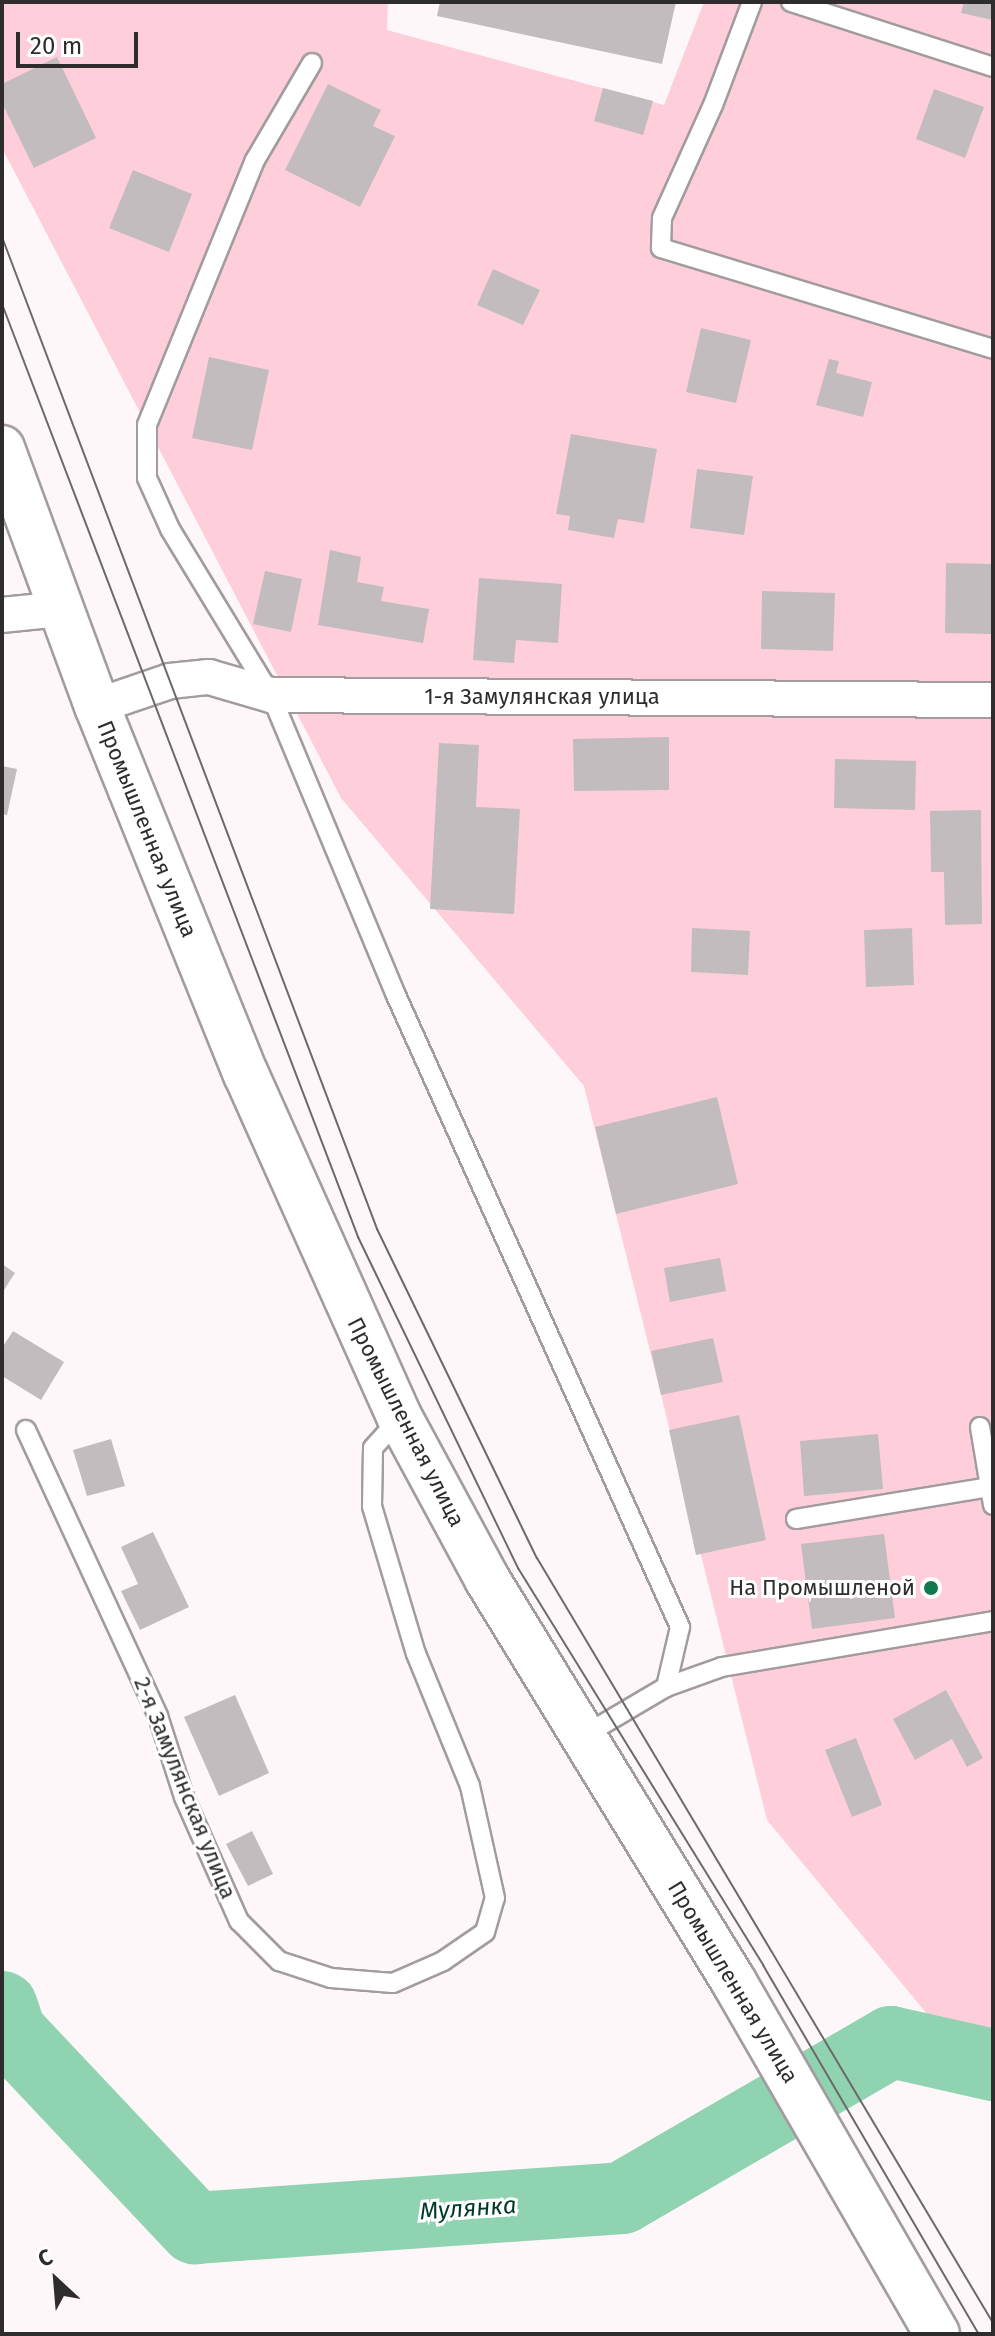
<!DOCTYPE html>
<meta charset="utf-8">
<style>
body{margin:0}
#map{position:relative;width:995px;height:2336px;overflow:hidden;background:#fef7f9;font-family:"Fira Sans",sans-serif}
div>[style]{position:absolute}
.green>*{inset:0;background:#ffcedb}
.river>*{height:72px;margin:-36px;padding:0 36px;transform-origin:36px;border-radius:36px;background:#90d3b0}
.building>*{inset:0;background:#c2bcbe}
.roads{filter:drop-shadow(2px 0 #a29c9e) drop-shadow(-2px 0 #a29c9e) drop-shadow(0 2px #a29c9e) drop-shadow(0 -2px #a29c9e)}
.service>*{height:18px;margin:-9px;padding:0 9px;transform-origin:9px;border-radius:9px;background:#fff}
.minor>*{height:34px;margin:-17px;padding:0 17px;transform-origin:17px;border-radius:17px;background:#fff}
.tertiary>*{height:44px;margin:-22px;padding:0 22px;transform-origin:22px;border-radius:22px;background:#fff}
.secondary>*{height:44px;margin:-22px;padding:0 22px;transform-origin:22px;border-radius:22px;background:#fff}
.tram>*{height:2px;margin:-1px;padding:0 1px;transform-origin:1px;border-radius:1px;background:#6c696a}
.dots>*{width:22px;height:22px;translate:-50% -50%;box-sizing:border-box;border:4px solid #fff;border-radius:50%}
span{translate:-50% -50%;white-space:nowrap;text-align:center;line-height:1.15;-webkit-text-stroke:6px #fff;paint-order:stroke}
.street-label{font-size:22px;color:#2e2c2c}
.poi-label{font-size:22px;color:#2e2c2c}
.right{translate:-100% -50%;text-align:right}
.water-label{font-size:24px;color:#003a24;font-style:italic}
.frame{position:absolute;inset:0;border:4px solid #2e2c2c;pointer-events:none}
.north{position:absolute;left:16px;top:2240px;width:80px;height:80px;-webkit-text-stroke:6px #fff;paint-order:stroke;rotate:334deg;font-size:22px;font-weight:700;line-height:32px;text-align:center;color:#2e2c2c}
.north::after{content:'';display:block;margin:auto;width:28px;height:36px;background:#2e2c2c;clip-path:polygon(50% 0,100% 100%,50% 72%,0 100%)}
.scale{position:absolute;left:16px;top:32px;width:122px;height:36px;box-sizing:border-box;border:4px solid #2e2c2c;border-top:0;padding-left:10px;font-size:24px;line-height:28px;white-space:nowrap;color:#2e2c2c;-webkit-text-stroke:6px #fff;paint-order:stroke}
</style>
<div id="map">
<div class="green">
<i style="clip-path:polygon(2px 2px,388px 2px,387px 30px,664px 105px,704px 2px,993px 2px,993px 2094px,767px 1820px,584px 1086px,341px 798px,2px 148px)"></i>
</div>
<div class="river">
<i style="left:2px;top:2007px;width:26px;rotate:72deg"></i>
<i style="left:10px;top:2032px;width:270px;rotate:46.7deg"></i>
<i style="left:195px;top:2228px;width:428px;rotate:-4deg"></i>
<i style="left:622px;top:2198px;width:311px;rotate:-30.1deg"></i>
<i style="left:891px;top:2042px;width:105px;rotate:12.7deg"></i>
</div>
<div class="building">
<i style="clip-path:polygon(440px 2px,676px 2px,662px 64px,437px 16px)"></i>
<i style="clip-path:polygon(964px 2px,993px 2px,993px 20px,961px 13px)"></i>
<i style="clip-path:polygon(57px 57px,96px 138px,34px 168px,2px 103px,2px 84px)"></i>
<i style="clip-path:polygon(328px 84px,381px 110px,373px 126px,395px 136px,360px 207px,285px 170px)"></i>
<i style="clip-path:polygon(603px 88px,653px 101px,643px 135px,594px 121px)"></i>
<i style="clip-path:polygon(934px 89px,984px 107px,965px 158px,916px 139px)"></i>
<i style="clip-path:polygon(133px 170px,192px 194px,169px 252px,109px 228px)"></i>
<i style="clip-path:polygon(493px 269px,540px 290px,523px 325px,477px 305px)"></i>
<i style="clip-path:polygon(701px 328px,751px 340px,736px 403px,686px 392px)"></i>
<i style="clip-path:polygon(209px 357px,269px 370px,252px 450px,192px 438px)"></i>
<i style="clip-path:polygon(829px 359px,839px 361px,836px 373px,872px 382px,863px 417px,816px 405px)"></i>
<i style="clip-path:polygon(571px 434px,657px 449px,644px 523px,618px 519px,614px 538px,568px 530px,570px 516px,556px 514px)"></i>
<i style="clip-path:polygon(697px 469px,753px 476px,744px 535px,690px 528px)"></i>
<i style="clip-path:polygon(330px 550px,361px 557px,357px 582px,384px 587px,381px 601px,429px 609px,423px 643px,318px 625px)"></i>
<i style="clip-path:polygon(946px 563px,993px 564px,993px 634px,945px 633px)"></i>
<i style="clip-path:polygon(265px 571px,302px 579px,291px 632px,253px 624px)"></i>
<i style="clip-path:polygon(479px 578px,562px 584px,558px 643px,516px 640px,514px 663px,473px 660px)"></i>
<i style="clip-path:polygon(762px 591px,835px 593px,833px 651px,761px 649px)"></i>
<i style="clip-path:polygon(669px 737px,669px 790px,574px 791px,573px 739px)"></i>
<i style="clip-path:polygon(439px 743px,479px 745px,476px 807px,520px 809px,514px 914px,430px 909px)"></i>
<i style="clip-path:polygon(835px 759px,916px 761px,915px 810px,834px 808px)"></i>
<i style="clip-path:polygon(2px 766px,17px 769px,7px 815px,2px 814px)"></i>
<i style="clip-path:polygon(981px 810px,982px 924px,945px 925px,944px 872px,931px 872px,930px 811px)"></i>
<i style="clip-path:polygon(692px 928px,750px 931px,748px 975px,691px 972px)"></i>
<i style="clip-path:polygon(912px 928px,914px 985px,866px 987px,864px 930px)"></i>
<i style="clip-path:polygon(717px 1097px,738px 1184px,616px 1214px,595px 1127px)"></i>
<i style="clip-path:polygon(720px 1258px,726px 1291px,670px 1302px,664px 1268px)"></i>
<i style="clip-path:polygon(2px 1264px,15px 1273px,2px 1293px)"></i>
<i style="clip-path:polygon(13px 1331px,64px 1362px,41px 1400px,2px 1376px,2px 1348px)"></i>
<i style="clip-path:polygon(713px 1338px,723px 1382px,661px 1395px,651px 1351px)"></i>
<i style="clip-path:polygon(739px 1415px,766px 1540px,696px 1555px,669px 1430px)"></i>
<i style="clip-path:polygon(878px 1434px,883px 1489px,804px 1496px,800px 1441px)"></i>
<i style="clip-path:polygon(111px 1439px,125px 1486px,87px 1496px,73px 1450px)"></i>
<i style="clip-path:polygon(153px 1532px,189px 1607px,140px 1630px,121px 1591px,138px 1584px,121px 1547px)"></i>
<i style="clip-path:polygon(884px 1534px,895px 1618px,812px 1629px,801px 1544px)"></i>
<i style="clip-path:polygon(946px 1690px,983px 1758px,967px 1767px,952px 1739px,915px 1760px,893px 1719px)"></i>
<i style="clip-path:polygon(235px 1695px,269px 1773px,219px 1796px,184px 1717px)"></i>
<i style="clip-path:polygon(856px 1738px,882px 1805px,852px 1817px,825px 1750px)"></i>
<i style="clip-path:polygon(252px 1831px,273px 1874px,248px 1886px,226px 1844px)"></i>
</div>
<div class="roads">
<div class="service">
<i style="left:752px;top:2px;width:110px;rotate:110.7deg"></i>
<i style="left:713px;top:105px;width:124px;rotate:114.3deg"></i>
<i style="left:662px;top:218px;width:30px;rotate:92deg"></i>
<i style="left:661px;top:248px;width:347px;rotate:16.9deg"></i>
<i style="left:791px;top:2px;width:212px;rotate:17.8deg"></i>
<i style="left:312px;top:63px;width:113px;rotate:120.4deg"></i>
<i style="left:255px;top:160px;width:286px;rotate:112.2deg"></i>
<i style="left:147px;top:425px;width:53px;rotate:90deg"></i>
<i style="left:147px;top:478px;width:56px;rotate:65.7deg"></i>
<i style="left:170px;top:529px;width:194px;rotate:58.7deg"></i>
<i style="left:271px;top:695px;width:323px;rotate:67.4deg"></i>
<i style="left:395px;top:993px;width:695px;rotate:65.79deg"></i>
<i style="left:680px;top:1627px;width:62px;rotate:103.1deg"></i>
<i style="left:666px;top:1687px;width:96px;rotate:149.4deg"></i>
<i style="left:980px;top:1427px;width:79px;rotate:80.5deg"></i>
<i style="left:26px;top:1430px;width:315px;rotate:65.2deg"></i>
<i style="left:158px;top:1716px;width:85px;rotate:72.2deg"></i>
<i style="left:184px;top:1797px;width:136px;rotate:66.1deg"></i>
<i style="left:239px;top:1921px;width:57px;rotate:45deg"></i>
<i style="left:279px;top:1961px;width:55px;rotate:18.1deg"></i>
<i style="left:331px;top:1978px;width:62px;rotate:4.6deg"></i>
<i style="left:393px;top:1983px;width:55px;rotate:-23.7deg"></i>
<i style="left:443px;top:1961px;width:51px;rotate:-34.6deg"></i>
<i style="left:485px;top:1932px;width:35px;rotate:-74deg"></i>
<i style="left:495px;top:1898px;width:115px;rotate:-102.6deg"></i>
<i style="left:470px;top:1786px;width:143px;rotate:-112.2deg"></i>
<i style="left:416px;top:1654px;width:154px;rotate:-106.6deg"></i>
<i style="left:372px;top:1506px;width:58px;rotate:-89deg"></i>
<i style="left:373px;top:1448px;width:40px;rotate:-48deg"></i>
<i style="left:796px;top:1519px;width:197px;rotate:-9.4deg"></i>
<i style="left:666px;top:1687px;width:59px;rotate:-19.7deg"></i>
<i style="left:722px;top:1667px;width:275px;rotate:-9.6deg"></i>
</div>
<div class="minor">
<i style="left:2px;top:615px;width:59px;rotate:-5.8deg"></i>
<i style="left:97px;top:706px;width:77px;rotate:-18.9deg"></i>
<i style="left:170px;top:681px;width:39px;rotate:-6deg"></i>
<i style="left:209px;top:677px;width:65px;rotate:16.2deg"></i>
<i style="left:271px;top:695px;width:722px;rotate:0.4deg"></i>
</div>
<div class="tertiary">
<i style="left:734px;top:1982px;width:406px;rotate:60deg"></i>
</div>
<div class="secondary">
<i style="left:2px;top:448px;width:275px;rotate:69.8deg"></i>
<i style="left:97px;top:706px;width:397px;rotate:68deg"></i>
<i style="left:246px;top:1074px;width:377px;rotate:65.9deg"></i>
<i style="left:400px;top:1418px;width:183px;rotate:61.6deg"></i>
<i style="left:487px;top:1579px;width:473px;rotate:58.5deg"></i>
</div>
</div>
<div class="tram">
<i style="left:2px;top:237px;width:1061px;rotate:69.29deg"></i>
<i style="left:377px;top:1229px;width:366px;rotate:64.1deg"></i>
<i style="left:537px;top:1558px;width:891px;rotate:59.2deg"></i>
<i style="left:2px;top:304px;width:999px;rotate:69.11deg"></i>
<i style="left:358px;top:1237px;width:368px;rotate:64.2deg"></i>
<i style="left:518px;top:1568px;width:467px;rotate:58.3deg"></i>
<i style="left:763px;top:1965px;width:428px;rotate:59.7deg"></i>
</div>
<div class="dots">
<i style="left:931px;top:1588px;background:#127850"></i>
</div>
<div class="street-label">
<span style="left:542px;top:697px">1-я Замулянская улица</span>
<span style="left:147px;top:829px;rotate:68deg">Промышленная улица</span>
<span style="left:406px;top:1422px;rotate:63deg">Промышленная улица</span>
<span style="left:185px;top:1788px;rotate:68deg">2-я Замулянская улица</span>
<span style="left:733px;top:1982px;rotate:59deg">Промышленная улица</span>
</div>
<div class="poi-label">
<span class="right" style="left:915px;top:1588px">На Промышленой</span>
</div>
<div class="water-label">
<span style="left:468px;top:2209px;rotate:-4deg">Мулянка</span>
</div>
<div class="frame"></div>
<div class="north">С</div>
<div class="scale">20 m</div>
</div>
